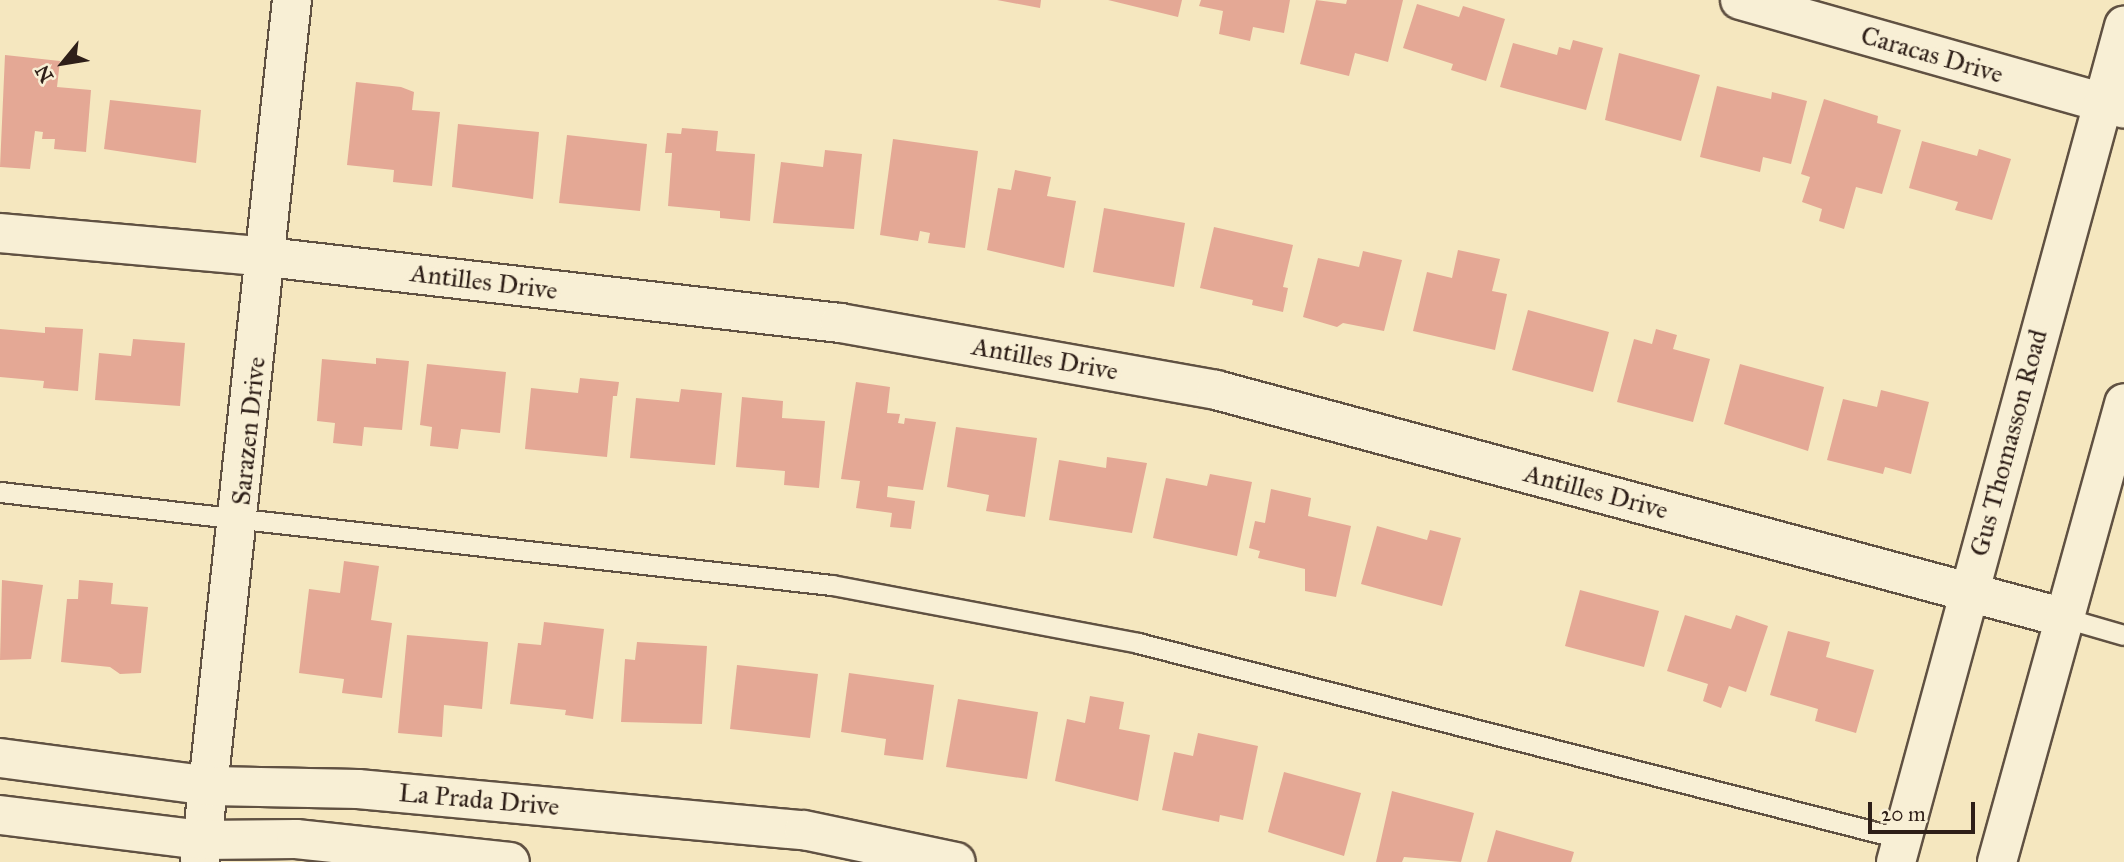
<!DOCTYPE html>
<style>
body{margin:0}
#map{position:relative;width:2124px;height:862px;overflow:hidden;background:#f5e7bf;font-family:"IM FELL Great Primer",serif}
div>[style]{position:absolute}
.building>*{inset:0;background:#e4a895}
.roads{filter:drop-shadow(2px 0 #605142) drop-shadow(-2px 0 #605142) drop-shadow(0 2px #605142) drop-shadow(0 -2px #605142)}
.lane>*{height:19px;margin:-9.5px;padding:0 9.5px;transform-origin:9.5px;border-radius:9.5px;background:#f8efd5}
.street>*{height:38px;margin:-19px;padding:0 19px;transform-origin:19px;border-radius:19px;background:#f8efd5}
.secondary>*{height:38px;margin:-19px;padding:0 19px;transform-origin:19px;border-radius:19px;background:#f8efd5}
span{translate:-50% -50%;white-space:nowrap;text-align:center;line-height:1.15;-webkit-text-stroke:7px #f8efd5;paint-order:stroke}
.street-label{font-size:26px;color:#2e1f18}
.north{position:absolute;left:28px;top:28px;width:70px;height:70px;-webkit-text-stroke:5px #f8efd5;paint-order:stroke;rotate:240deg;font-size:19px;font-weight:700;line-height:28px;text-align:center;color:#2e1f18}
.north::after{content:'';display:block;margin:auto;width:24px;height:32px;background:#2e1f18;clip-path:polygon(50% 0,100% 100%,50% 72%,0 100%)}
.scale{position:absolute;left:1868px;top:802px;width:107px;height:32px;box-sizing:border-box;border:4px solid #2e1f18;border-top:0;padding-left:9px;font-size:21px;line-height:24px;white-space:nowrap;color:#2e1f18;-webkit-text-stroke:5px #f8efd5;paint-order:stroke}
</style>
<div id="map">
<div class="building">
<i style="clip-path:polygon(997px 0,1041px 0,1040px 8px)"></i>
<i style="clip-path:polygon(1108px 0,1182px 0,1178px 17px)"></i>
<i style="clip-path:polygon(1201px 0,1290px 0,1284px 33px,1253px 27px,1250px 41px,1219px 34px,1223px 11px,1199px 6px)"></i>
<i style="clip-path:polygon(1316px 0,1346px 4px,1347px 0,1403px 0,1388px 62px,1355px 53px,1349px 76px,1300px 64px)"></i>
<i style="clip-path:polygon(1417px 4px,1459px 17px,1463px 6px,1505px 19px,1486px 81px,1451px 70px,1453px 64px,1403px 48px)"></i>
<i style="clip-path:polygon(1573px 40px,1603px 48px,1586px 110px,1500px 87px,1513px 43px,1557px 55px,1559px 47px,1570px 50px)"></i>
<i style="clip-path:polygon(1619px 53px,1700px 75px,1681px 141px,1605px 120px)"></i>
<i style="clip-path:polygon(5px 55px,60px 61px,57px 87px,91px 90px,86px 152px,54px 149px,55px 139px,42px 139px,43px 132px,35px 131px,30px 169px,0 167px)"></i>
<i style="clip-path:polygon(356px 82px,401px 87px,414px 92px,412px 110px,440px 112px,432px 186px,393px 182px,394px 170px,347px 165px)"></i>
<i style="clip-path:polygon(1717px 86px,1771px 99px,1772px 92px,1807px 101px,1791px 164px,1763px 157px,1760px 172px,1700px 157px)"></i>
<i style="clip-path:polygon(1824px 99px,1878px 116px,1877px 123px,1901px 130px,1882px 194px,1856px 187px,1844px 229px,1819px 221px,1822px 209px,1802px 202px,1810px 177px,1801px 174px)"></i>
<i style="clip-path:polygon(110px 100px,201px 110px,196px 163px,104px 149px)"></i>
<i style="clip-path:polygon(458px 124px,539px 132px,533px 199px,452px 187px)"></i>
<i style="clip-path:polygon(682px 128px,718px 131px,716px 151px,755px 154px,750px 221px,720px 218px,720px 211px,668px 206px,672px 153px,665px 153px,667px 133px,681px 134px)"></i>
<i style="clip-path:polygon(567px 135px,647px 144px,640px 211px,559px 203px)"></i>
<i style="clip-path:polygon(893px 139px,978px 151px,965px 248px,928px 243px,930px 233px,920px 231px,918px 241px,880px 235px)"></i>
<i style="clip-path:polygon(1922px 141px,1977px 156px,1979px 149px,2011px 159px,1992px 220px,1955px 210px,1958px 202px,1909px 188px)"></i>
<i style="clip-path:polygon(825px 150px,862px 154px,854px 229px,773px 223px,781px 162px,823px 167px)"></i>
<i style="clip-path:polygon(1015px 170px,1051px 177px,1047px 196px,1076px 201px,1064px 268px,987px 250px,998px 188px,1011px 190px)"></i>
<i style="clip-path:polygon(1104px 208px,1185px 223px,1174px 287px,1093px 272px)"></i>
<i style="clip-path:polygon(1214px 227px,1293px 245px,1283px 287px,1288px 288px,1283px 312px,1252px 305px,1253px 300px,1200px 288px)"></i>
<i style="clip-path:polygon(1458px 250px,1500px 259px,1492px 291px,1507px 294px,1495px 350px,1413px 331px,1427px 272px,1452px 278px)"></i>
<i style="clip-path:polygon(1363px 251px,1402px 260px,1384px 331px,1343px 323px,1337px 327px,1303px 317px,1318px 258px,1359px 267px)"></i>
<i style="clip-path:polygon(1528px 310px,1609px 332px,1593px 392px,1512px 370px)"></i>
<i style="clip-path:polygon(45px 327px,83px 329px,78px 391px,43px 388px,44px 381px,0 377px,0 329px,45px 333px)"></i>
<i style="clip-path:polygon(1656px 329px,1677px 335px,1673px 349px,1710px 359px,1693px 422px,1617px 402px,1634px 339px,1652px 344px)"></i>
<i style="clip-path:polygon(133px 339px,185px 343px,180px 406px,95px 400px,99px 353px,131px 356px)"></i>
<i style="clip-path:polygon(376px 358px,409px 361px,402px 430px,364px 427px,362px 446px,333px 443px,335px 423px,317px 421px,322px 359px,376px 364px)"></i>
<i style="clip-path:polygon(427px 364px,506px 372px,500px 433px,461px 429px,458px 449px,430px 446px,432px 427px,420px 425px)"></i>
<i style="clip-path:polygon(1740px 364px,1824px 387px,1808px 451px,1724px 424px)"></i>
<i style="clip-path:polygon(580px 378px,619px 382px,617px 396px,613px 396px,607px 457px,525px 449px,531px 388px,578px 393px)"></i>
<i style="clip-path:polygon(856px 382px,890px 387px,887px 413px,900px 414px,898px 423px,904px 424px,905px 418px,936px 422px,923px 490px,888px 486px,887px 497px,915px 501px,911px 529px,890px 527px,892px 513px,856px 508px,860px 481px,841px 479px)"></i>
<i style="clip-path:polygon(681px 389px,722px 393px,715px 465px,630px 458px,636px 398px,679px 402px)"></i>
<i style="clip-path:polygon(1881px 390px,1929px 402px,1911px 474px,1885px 467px,1883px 474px,1827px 460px,1843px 399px,1877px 407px)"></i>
<i style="clip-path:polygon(742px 397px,783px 401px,782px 418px,825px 421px,819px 488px,784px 485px,785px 471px,736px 467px)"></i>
<i style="clip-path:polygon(956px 427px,1037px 438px,1025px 517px,986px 511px,989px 495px,947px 487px)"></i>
<i style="clip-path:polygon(1107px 457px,1147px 463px,1132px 533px,1049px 520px,1059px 460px,1106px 468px)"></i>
<i style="clip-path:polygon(1210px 474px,1252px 482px,1237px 556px,1153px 538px,1166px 478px,1207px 486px)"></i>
<i style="clip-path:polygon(1271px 489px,1311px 498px,1308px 516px,1351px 526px,1336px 597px,1305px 591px,1305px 569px,1258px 558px,1260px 551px,1249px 548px,1255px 521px,1265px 523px)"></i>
<i style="clip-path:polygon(1377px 526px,1427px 540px,1430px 530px,1461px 538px,1442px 606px,1361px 584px)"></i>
<i style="clip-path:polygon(344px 561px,379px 566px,371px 620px,392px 623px,382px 698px,342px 693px,344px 679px,299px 673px,309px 589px,340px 593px)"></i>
<i style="clip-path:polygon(2px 580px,43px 585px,31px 659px,0 660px)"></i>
<i style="clip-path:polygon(79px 580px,113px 583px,111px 604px,148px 607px,141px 673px,120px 674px,110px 667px,61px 662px,67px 599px,78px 599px)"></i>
<i style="clip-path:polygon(1580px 590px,1659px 611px,1644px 667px,1565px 646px)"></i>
<i style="clip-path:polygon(1685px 615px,1731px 629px,1736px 615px,1768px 626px,1746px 692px,1729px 686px,1721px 708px,1703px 701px,1708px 684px,1667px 671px)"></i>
<i style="clip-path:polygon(544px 622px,604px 629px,593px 719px,565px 715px,566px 710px,510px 704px,518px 643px,541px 645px)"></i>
<i style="clip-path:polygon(1788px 631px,1830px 642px,1826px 657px,1874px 670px,1856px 733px,1815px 721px,1818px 709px,1770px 695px)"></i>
<i style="clip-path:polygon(407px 635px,488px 642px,482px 709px,444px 705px,442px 737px,398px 733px)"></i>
<i style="clip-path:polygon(637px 642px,707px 646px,702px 724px,621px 722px,625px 659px,635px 660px)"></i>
<i style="clip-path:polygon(737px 665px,818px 674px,810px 738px,730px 729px)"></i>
<i style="clip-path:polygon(849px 673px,934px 685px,923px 760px,884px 755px,886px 739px,841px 732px)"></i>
<i style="clip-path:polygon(1090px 696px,1124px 702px,1119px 729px,1150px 735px,1138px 801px,1055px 781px,1067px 719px,1085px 723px)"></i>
<i style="clip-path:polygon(958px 699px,1038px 712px,1027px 779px,946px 767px)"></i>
<i style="clip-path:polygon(1198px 733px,1258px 746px,1243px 820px,1220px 815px,1219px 822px,1162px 810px,1174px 752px,1193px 756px)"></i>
<i style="clip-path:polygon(1284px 772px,1361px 793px,1344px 856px,1268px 832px)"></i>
<i style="clip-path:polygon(1392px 791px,1474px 813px,1461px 862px,1404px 857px,1402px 862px,1376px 862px)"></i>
<i style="clip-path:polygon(1496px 830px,1574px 852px,1571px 862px,1487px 862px)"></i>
</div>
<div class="roads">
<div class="lane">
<i style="left:0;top:492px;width:837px;rotate:6.38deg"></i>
<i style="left:832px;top:585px;width:311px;rotate:10.7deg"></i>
<i style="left:1138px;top:643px;width:790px;rotate:14.37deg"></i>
<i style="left:2065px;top:618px;width:61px;rotate:16.1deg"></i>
</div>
<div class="street">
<i style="left:1740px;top:0;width:399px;rotate:15.8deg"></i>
<i style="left:0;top:233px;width:268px;rotate:5.1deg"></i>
<i style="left:267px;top:257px;width:577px;rotate:6.57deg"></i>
<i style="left:840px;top:323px;width:382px;rotate:10.1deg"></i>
<i style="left:1216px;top:390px;width:879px;rotate:15.03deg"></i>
<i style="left:200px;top:862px;width:867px;rotate:-83.91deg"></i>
</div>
<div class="secondary">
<i style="left:0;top:758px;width:213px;rotate:7.6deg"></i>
<i style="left:211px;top:786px;width:147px;rotate:1.2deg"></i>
<i style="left:358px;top:789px;width:448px;rotate:5.3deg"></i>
<i style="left:804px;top:830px;width:155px;rotate:11.9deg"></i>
<i style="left:0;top:815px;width:204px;rotate:7.1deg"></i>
<i style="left:202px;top:840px;width:94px;rotate:-0.6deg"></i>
<i style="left:296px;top:839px;width:215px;rotate:6.1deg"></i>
<i style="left:1896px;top:862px;width:867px;rotate:-74.74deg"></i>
<i style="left:1997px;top:862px;width:476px;rotate:-74.5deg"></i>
</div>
</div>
<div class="street-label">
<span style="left:1932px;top:55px;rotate:16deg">Caracas Drive</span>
<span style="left:484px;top:282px;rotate:7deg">Antilles Drive</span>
<span style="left:1045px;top:359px;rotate:10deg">Antilles Drive</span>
<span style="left:249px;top:431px;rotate:-84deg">Sarazen Drive</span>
<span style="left:2009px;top:443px;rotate:-75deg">Gus Thomasson Road</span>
<span style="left:1596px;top:492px;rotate:15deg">Antilles Drive</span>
<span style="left:479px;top:800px;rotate:5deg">La Prada Drive</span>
</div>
<div class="north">N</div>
<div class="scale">20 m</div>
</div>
